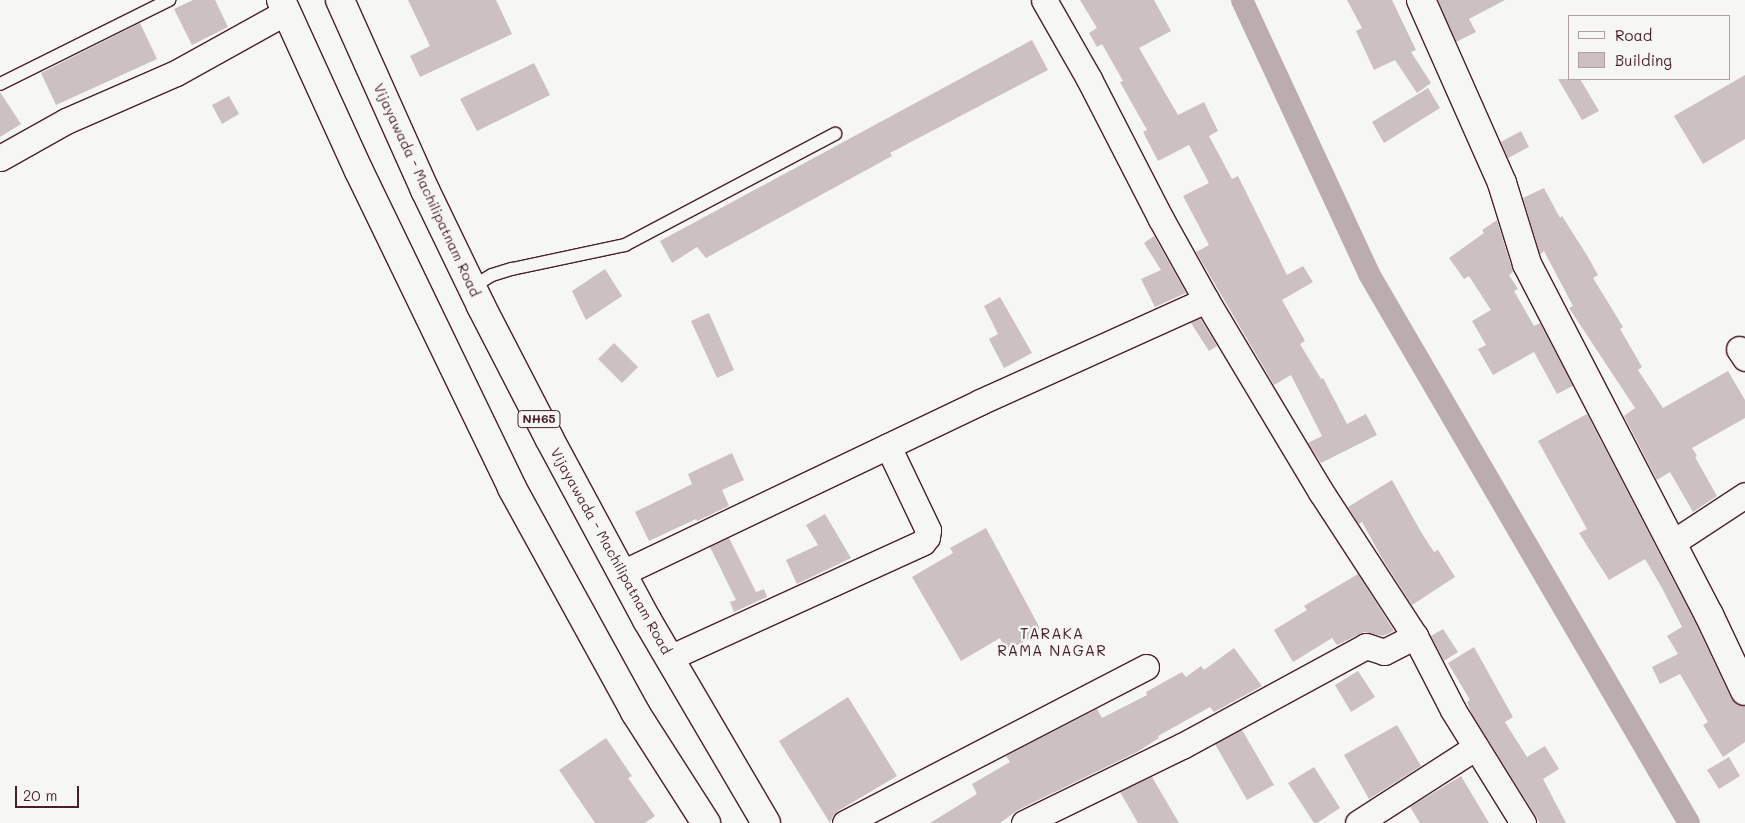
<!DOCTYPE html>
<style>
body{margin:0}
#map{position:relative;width:1745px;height:823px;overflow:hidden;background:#f6f6f2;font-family:Mali,sans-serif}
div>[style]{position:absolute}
.canal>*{height:22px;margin:-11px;padding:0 11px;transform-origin:11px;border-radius:11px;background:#bbadae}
.building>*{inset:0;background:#ccc1c0}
.roads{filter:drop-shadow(1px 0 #4a1f2b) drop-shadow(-1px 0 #4a1f2b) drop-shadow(0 1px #4a1f2b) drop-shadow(0 -1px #4a1f2b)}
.lane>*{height:12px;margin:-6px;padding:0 6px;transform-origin:6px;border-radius:6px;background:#f6f6f2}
.street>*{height:25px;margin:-12.5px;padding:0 12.5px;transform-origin:12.5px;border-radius:12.5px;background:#f6f6f2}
.secondary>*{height:28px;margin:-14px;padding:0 14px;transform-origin:14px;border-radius:14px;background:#f6f6f2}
.highway>*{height:28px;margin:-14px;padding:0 14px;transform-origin:14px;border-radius:14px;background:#f6f6f2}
span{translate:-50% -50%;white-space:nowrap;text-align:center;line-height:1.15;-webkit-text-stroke:5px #f6f6f2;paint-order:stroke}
.shield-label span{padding:1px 4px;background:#f6f6f2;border:1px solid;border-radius:4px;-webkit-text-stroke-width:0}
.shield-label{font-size:12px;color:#4a1f2b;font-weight:700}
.street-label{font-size:14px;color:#4a1f2b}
.neighbourhood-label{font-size:15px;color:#4a1f2b;letter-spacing:1px}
.legend{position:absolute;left:1568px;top:15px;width:162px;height:65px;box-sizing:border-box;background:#f6f6f2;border:1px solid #b1a0a2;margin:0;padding:6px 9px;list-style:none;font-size:15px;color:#4a1f2b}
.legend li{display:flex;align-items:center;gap:10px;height:25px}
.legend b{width:25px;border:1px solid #b1a0a2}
.scale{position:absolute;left:15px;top:786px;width:64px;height:22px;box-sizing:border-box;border:2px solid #4a1f2b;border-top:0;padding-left:6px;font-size:15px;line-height:18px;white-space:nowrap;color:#4a1f2b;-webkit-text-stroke:4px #f6f6f2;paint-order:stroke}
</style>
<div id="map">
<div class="canal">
<i style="left:1242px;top:0;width:302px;rotate:65.1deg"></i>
<i style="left:1369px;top:274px;width:635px;rotate:59.76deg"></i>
</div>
<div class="building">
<i style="clip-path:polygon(193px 0,215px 0,228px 27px,192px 45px,174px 9px)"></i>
<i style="clip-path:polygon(408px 0,496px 0,512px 34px,420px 77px,410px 56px,430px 46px)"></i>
<i style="clip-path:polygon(1080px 0,1154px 0,1171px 31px,1139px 48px,1178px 115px,1204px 102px,1218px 131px,1209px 136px,1232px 179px,1238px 176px,1287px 275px,1303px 266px,1313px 282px,1282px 300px,1305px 341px,1300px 344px,1321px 379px,1323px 378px,1347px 424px,1366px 414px,1377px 435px,1321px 463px,1308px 443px,1322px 436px,1291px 375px,1274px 385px,1196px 252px,1209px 245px,1183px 196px,1209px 183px,1189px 145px,1158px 161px,1143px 132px,1147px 130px,1120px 82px,1123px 81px,1102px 44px,1097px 47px,1089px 33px,1097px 28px)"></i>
<i style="clip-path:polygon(1347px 0,1392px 0,1416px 50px,1411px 52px,1431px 83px,1417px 93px,1395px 60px,1374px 70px,1356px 31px,1362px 28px)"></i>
<i style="clip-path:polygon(1438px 0,1505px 0,1469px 19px,1476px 32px,1456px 42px)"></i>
<i style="clip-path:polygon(140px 23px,157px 59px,56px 105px,41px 73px)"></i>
<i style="clip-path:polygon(1032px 40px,1048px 70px,890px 153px,892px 156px,706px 258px,697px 247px,672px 263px,660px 241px)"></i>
<i style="clip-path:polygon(534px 63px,550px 95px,477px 131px,460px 99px)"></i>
<i style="clip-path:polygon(1745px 75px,1745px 139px,1703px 164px,1674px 116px)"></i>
<i style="clip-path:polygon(1558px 79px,1580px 79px,1599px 111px,1582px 120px)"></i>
<i style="clip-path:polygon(1428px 88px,1440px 108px,1384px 143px,1372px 122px)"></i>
<i style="clip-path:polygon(0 92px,21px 124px,0 137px)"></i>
<i style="clip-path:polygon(229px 96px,239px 114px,222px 124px,212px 105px)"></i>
<i style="clip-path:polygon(1521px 131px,1529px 147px,1508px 158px,1501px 142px)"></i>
<i style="clip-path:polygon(1544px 188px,1560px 218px,1562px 216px,1588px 257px,1598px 275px,1593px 278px,1623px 327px,1620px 329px,1642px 367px,1638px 370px,1663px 408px,1728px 371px,1745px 400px,1745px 418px,1692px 448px,1697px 456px,1695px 457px,1717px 496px,1693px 512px,1670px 472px,1657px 480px,1624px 416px,1635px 408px,1569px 308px,1573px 306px,1544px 251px,1540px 254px,1523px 198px)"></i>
<i style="clip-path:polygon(1497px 220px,1513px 272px,1509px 275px,1518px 289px,1514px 291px,1534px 326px,1540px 323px,1573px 386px,1557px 394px,1534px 352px,1493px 375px,1478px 349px,1486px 345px,1472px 321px,1491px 310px,1469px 276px,1464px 279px,1449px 258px,1484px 233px,1482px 230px)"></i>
<i style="clip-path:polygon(1154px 236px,1186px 293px,1155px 307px,1141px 279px,1161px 270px,1144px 243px)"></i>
<i style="clip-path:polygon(605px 269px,622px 296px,586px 320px,572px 291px)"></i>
<i style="clip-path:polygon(1000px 297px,1032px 353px,1004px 368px,989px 339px,998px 334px,984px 306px)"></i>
<i style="clip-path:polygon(709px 313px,734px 370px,717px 378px,691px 321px)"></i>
<i style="clip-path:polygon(1200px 318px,1217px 346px,1209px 351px,1191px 323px)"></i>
<i style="clip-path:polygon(614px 343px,638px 367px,622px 383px,598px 359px)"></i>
<i style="clip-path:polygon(1587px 414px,1695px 622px,1731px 698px,1737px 704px,1745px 706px,1745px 742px,1723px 757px,1703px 725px,1708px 722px,1680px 674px,1660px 684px,1652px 667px,1678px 654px,1667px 636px,1682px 627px,1662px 588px,1645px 559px,1609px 580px,1579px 533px,1587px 529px,1538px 441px)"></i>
<i style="clip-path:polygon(732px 453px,744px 480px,722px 490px,729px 506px,697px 521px,696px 519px,649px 541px,635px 512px,692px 484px,688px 474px)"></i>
<i style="clip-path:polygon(1392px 480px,1421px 532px,1434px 552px,1438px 550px,1455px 577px,1412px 605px,1383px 560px,1362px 522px,1359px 524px,1348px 507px)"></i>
<i style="clip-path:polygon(825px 514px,851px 558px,797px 584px,786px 560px,818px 545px,806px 525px)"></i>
<i style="clip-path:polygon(986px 528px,1042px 632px,1006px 651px,1000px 638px,961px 661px,912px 577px,953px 553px,950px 548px)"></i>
<i style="clip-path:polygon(729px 538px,756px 592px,764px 589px,767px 597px,734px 612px,730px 602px,736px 600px,710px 547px)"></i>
<i style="clip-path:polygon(1358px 574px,1394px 631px,1383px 636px,1364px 632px,1337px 645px,1332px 638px,1293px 662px,1274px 630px,1307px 610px,1304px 606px)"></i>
<i style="clip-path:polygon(1443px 629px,1458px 652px,1444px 661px,1431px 636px)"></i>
<i style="clip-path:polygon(1474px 647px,1513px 717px,1505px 722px,1527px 757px,1545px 746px,1559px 769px,1543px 779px,1566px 823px,1540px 823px,1472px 714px,1467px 702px,1470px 700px,1448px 663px)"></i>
<i style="clip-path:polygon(1234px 648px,1262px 686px,1214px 712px,1210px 707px,1158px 736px,1159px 738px,1137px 752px,1018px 810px,1000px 823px,930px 823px,977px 794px,972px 784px,1010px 762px,1006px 756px,1097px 709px,1102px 718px,1147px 695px,1146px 692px,1182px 672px,1186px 677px,1201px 666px,1204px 670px)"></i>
<i style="clip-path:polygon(1358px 671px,1375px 697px,1351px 712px,1335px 685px)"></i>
<i style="clip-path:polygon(848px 697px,897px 776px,838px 811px,833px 816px,830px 823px,779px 741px)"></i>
<i style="clip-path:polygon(1397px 725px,1421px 766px,1369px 799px,1344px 755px)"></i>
<i style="clip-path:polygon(1242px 730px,1274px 785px,1247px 800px,1215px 744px)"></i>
<i style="clip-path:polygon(606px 738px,632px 776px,628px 778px,655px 816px,645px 823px,595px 823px,559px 770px)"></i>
<i style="clip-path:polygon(1729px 757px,1740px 776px,1719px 789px,1707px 770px)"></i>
<i style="clip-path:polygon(1314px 767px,1340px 808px,1317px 823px,1314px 823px,1288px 783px)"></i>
<i style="clip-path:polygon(1461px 776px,1489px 823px,1420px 823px,1410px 807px)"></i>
<i style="clip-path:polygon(1152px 777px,1179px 823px,1138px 823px,1120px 792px)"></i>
</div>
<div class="roads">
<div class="lane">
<i style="left:0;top:84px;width:189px;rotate:-26.4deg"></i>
<i style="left:472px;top:287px;width:23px;rotate:-31deg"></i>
<i style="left:492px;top:275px;width:21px;rotate:-17deg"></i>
<i style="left:512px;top:269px;width:116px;rotate:-12deg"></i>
<i style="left:625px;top:245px;width:238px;rotate:-27.9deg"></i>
</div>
<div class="street">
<i style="left:1044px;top:0;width:91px;rotate:60.3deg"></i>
<i style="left:1089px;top:79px;width:157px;rotate:62.8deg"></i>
<i style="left:1161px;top:219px;width:93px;rotate:60.9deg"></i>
<i style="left:1206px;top:300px;width:224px;rotate:59.1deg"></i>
<i style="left:1321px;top:492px;width:172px;rotate:56.9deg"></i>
<i style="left:1415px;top:636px;width:83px;rotate:62.8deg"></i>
<i style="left:1453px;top:710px;width:133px;rotate:58.2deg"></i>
<i style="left:0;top:158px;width:76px;rotate:-29.3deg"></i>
<i style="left:66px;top:121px;width:120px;rotate:-23.6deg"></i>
<i style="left:176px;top:73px;width:126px;rotate:-29deg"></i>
<i style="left:1739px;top:349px;width:11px;rotate:56deg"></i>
<i style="left:1672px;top:543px;width:87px;rotate:-33.3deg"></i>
<i style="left:622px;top:573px;width:397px;rotate:-25.5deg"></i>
<i style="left:980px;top:402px;width:248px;rotate:-24.3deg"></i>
<i style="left:669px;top:658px;width:279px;rotate:-24.5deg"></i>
<i style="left:923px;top:542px;width:6px;rotate:-51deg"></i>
<i style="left:927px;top:537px;width:7px;rotate:-82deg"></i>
<i style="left:928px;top:530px;width:93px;rotate:-115.5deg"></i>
<i style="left:845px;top:823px;width:339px;rotate:-27.4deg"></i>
<i style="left:1024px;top:823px;width:176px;rotate:-26deg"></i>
<i style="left:1182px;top:746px;width:209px;rotate:-28.5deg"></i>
<i style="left:1366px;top:646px;width:19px;rotate:18deg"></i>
<i style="left:1384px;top:652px;width:35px;rotate:-27deg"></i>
<i style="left:1358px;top:823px;width:140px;rotate:-32.8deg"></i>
</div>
<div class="secondary">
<i style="left:1421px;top:0;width:200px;rotate:66.1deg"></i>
<i style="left:1502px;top:183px;width:85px;rotate:72.8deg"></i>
<i style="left:1527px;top:264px;width:395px;rotate:62.6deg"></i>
<i style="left:1709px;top:615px;width:84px;rotate:64.7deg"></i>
</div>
<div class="highway">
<i style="left:281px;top:0;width:188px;rotate:65.5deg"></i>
<i style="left:359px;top:171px;width:352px;rotate:64.2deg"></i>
<i style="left:512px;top:488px;width:256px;rotate:61.2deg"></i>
<i style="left:635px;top:712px;width:132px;rotate:57.4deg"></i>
<i style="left:340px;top:0;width:208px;rotate:65.9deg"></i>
<i style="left:425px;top:190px;width:129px;rotate:64.2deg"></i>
<i style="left:481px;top:306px;width:148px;rotate:62.7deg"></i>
<i style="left:549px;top:438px;width:207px;rotate:61.7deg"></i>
<i style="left:647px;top:620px;width:235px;rotate:59.6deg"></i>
</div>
</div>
<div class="shield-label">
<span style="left:539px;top:419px">NH65</span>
</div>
<div class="street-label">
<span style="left:427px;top:190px;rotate:65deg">Vijayawada - Machilipatnam Road</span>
<span style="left:611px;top:551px;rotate:61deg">Vijayawada - Machilipatnam Road</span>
</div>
<div class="neighbourhood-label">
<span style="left:1052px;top:642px">TARAKA<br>RAMA NAGAR</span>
</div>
<ul class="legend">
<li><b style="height:6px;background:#f6f6f2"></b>Road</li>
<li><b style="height:14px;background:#ccc1c0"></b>Building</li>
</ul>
<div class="scale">20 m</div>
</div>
